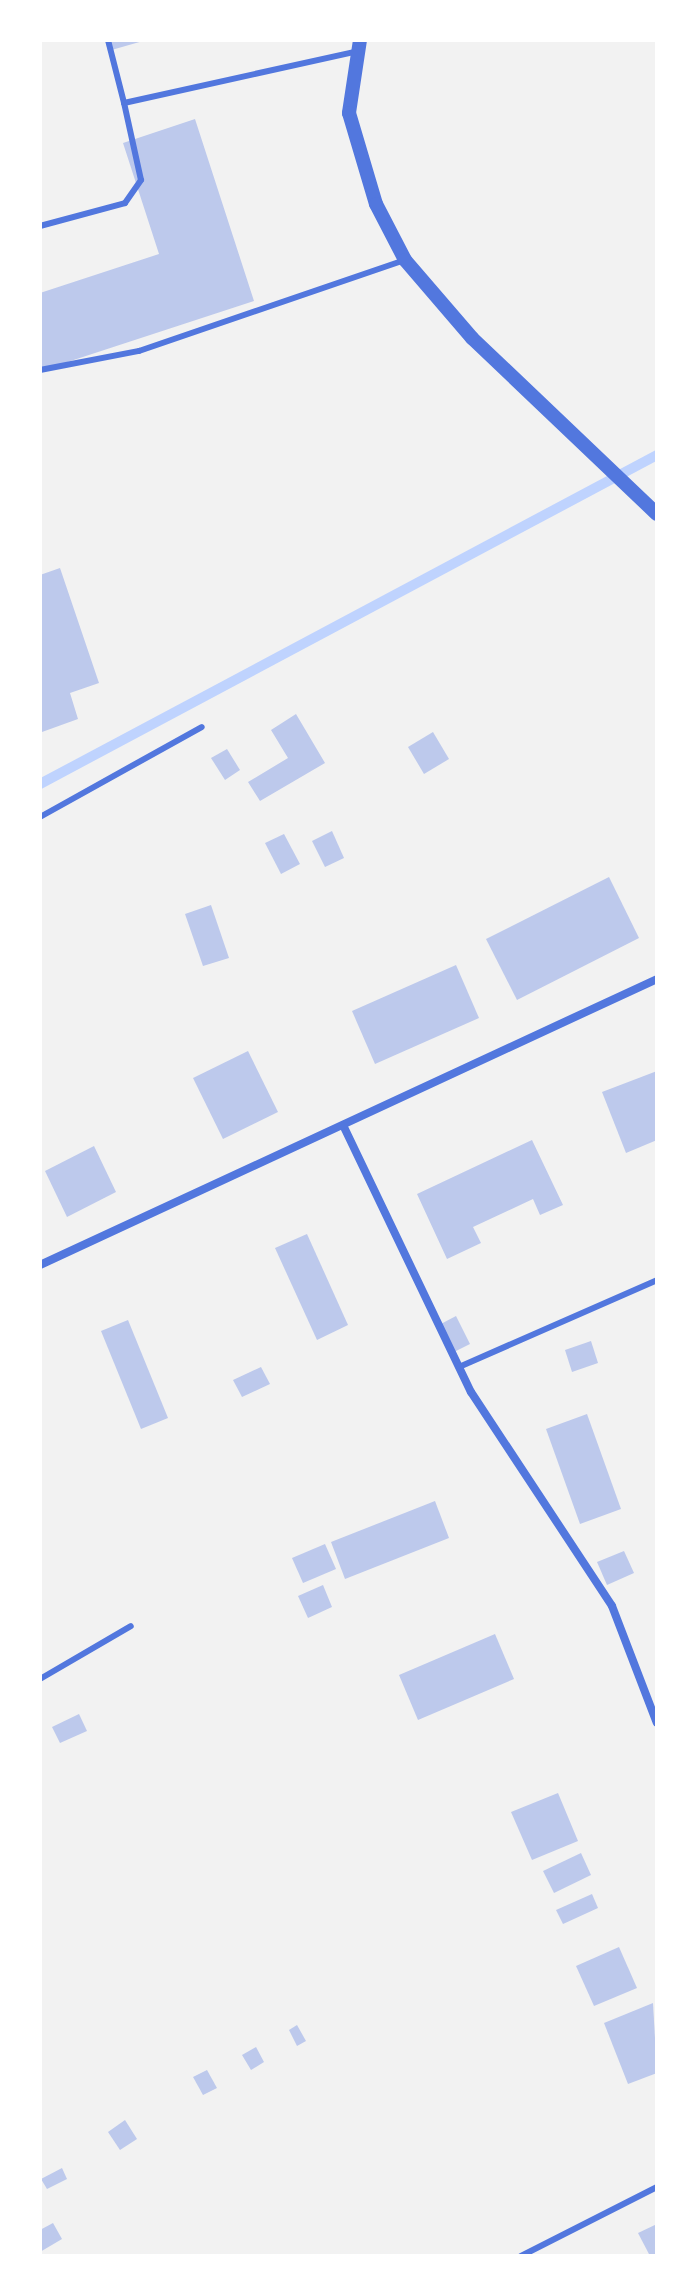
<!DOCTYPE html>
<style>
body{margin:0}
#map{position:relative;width:697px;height:2296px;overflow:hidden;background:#f2f2f2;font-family:"Work Sans",sans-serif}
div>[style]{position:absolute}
.stream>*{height:10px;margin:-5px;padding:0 5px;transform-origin:5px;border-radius:5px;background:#bfd3fe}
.building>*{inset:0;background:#bdc9ec}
.service>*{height:6px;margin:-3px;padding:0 3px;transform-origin:3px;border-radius:3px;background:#5277de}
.minor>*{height:8px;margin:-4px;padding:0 4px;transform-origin:4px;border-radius:4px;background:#5277de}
.tertiary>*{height:14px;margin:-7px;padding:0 7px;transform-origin:7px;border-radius:7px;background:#5277de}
span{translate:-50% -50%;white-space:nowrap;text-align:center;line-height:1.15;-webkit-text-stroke:6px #fff;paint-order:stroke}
.frame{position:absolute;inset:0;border:42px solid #fff;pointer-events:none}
</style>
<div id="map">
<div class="stream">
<i style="left:40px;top:784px;width:699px;rotate:-28.07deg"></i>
</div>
<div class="building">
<i style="clip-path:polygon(105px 40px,143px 40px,143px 41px,108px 51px)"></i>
<i style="clip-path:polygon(195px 119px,254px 301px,40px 371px,40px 293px,159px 254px,123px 143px)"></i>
<i style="clip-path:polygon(60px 568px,99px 683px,70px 693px,78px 719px,42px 732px,40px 575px)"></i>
<i style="clip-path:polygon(296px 714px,325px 763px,260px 801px,248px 782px,288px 758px,271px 730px)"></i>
<i style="clip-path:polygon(433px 732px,449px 759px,424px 774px,408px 747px)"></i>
<i style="clip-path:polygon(227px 749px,240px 770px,225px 780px,211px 758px)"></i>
<i style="clip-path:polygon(332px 831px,344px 858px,325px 867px,312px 841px)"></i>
<i style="clip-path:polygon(284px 834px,300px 864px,281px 874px,265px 843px)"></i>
<i style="clip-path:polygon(609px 877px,639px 938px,517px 1000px,486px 939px)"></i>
<i style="clip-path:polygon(211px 905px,229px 958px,203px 966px,185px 914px)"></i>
<i style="clip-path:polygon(456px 965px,479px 1018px,375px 1064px,352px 1011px)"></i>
<i style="clip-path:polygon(248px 1051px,278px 1112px,223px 1139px,193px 1078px)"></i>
<i style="clip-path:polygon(657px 1071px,657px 1140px,626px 1153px,602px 1092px)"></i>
<i style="clip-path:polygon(532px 1140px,563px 1205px,540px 1215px,533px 1199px,473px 1227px,481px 1243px,447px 1259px,417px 1194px)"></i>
<i style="clip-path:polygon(94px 1146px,116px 1192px,67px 1217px,45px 1171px)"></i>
<i style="clip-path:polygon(307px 1234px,348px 1325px,317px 1340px,275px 1248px)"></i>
<i style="clip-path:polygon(456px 1316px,470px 1344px,450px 1354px,437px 1326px)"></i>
<i style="clip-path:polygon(128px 1320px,168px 1418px,141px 1429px,101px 1331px)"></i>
<i style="clip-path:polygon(591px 1341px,598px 1363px,572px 1372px,565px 1350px)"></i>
<i style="clip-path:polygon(261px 1367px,270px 1384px,242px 1397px,233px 1380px)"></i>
<i style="clip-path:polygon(587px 1414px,621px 1509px,580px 1524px,546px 1429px)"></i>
<i style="clip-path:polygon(435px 1501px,449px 1538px,345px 1579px,331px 1542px)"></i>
<i style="clip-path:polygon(325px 1544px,336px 1569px,303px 1583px,292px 1558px)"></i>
<i style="clip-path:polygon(624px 1551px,634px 1573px,607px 1585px,597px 1562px)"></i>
<i style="clip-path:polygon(323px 1585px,332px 1607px,308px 1618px,298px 1596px)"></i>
<i style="clip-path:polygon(495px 1634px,514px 1679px,418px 1720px,399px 1675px)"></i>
<i style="clip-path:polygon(79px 1714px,87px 1731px,60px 1743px,52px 1727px)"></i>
<i style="clip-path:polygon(558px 1793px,578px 1841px,532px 1860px,511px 1812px)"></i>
<i style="clip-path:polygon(581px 1853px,591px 1875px,554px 1893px,543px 1871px)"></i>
<i style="clip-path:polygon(592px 1894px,598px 1908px,563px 1924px,556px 1910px)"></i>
<i style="clip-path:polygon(619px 1947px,637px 1988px,594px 2006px,576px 1966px)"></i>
<i style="clip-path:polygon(653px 2003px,657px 2073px,628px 2084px,604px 2023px)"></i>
<i style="clip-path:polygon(297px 2025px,306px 2041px,297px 2046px,289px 2030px)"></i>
<i style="clip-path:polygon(256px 2047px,264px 2062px,251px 2070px,242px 2055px)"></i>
<i style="clip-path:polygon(207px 2070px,217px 2088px,203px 2095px,193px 2077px)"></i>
<i style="clip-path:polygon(125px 2120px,137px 2139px,120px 2150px,108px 2132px)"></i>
<i style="clip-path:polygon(62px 2168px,67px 2179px,47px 2189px,41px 2179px)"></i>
<i style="clip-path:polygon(53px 2223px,62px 2239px,40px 2252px,40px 2230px)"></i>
<i style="clip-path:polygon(657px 2224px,657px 2256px,650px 2256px,638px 2233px)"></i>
</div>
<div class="service">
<i style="left:108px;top:40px;width:65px;rotate:75.7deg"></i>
<i style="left:40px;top:226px;width:88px;rotate:-15.1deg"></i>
<i style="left:125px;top:203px;width:28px;rotate:-55deg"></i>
<i style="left:141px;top:180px;width:79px;rotate:-102.4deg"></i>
<i style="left:124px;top:103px;width:241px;rotate:-12.5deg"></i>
<i style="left:40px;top:370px;width:101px;rotate:-10.9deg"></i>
<i style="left:139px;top:351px;width:281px;rotate:-18.9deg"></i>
<i style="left:40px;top:817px;width:185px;rotate:-29.1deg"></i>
<i style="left:459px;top:1367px;width:216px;rotate:-23.7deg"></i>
<i style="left:40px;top:1679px;width:105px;rotate:-30.2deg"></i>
<i style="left:521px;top:2256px;width:153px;rotate:-26.9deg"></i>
</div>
<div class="minor">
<i style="left:343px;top:1125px;width:296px;rotate:64.4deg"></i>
<i style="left:471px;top:1392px;width:256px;rotate:56.6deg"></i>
<i style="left:612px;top:1606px;width:125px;rotate:69deg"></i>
<i style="left:40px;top:1265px;width:680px;rotate:-24.87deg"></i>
</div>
<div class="tertiary">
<i style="left:360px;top:40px;width:74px;rotate:98.6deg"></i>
<i style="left:349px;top:113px;width:95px;rotate:73.5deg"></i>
<i style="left:376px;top:204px;width:63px;rotate:62.6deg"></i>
<i style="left:405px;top:260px;width:103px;rotate:49.3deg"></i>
<i style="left:472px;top:338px;width:255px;rotate:43.6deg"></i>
</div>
<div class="frame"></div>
</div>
